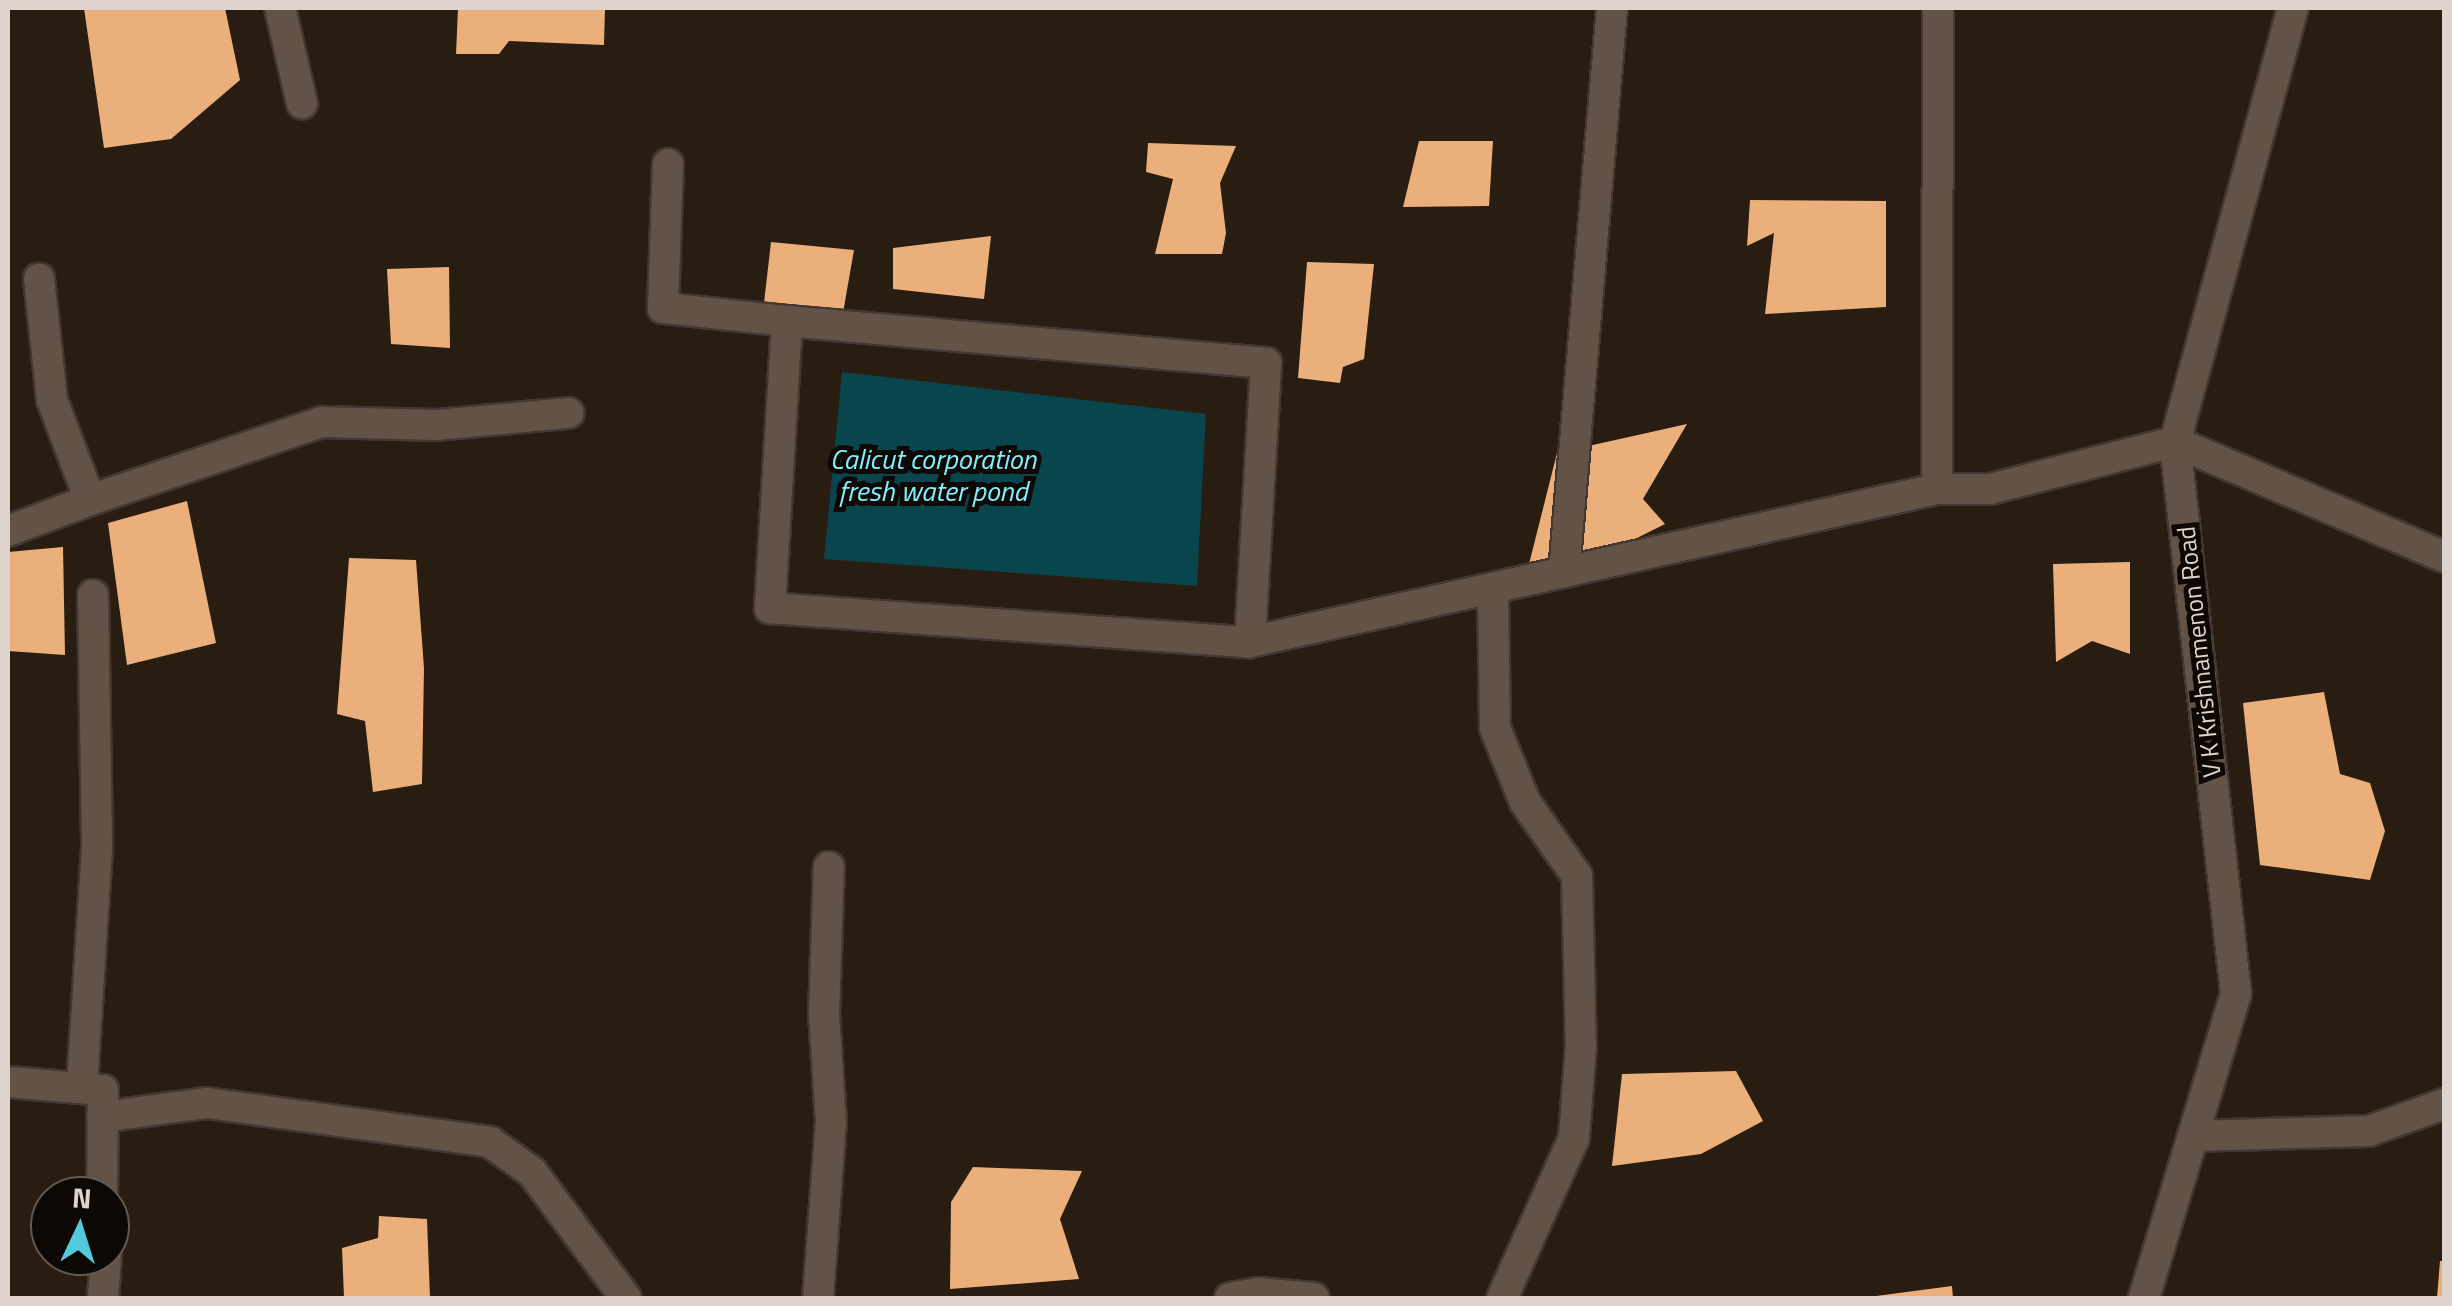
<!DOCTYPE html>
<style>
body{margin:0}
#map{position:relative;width:2452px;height:1306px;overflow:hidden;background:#291c10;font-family:"Titillium Web",sans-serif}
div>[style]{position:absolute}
.water>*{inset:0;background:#09454d}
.building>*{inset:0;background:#ebaf7c}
.roads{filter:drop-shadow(2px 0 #423732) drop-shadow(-2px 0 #423732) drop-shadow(0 2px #423732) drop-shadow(0 -2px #423732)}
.street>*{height:30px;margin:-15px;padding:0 15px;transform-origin:15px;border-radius:15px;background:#635346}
span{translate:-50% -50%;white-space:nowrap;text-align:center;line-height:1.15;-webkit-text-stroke:10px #0d0804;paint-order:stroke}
.street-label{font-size:25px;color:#ded4cd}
.water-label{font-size:28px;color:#83eefe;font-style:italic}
.frame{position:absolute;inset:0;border:10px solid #ded4cd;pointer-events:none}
.north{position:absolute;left:30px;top:1176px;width:100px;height:100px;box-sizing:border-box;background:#0d0804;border:2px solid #615a54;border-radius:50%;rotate:4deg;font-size:28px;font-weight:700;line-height:40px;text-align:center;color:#ded4cd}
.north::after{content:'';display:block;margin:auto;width:35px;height:45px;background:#53cadc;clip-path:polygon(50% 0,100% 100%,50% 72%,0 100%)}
</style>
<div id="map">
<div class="water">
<i style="clip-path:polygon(842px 372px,1206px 414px,1197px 586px,824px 559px)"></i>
</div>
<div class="building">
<i style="clip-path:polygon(84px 8px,225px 8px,240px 80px,171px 139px,104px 148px)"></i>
<i style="clip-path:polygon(458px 8px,605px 8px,604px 45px,509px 41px,499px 54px,456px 54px)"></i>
<i style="clip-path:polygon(1419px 141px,1493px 141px,1489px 206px,1403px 207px)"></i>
<i style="clip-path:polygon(1148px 143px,1236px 146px,1220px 183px,1226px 233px,1222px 254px,1155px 254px,1173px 179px,1146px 172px)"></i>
<i style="clip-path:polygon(1750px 200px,1886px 201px,1886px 307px,1765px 314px,1774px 233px,1747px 246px)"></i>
<i style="clip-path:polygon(991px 236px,984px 299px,893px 289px,893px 248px)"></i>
<i style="clip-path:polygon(771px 242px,854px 250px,843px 313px,764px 303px)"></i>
<i style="clip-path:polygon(1307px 262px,1374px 264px,1364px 359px,1343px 367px,1340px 383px,1298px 378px)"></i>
<i style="clip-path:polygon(449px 267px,450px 348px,391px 344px,387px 269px)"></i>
<i style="clip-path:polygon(1687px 424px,1643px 499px,1665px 524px,1619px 547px,1529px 564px,1557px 453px)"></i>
<i style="clip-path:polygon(187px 501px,216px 643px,127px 665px,108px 523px)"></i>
<i style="clip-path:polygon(63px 547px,65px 655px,8px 651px,8px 552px)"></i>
<i style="clip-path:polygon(349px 558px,416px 560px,424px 668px,422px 784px,373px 792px,365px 721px,337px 714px)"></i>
<i style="clip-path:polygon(2130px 562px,2130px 654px,2092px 641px,2056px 662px,2053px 564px)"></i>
<i style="clip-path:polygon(2324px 692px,2340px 774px,2370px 783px,2385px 831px,2370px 880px,2260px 865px,2243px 703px)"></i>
<i style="clip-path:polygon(1736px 1071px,1763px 1121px,1701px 1154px,1612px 1166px,1622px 1074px)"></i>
<i style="clip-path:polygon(973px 1167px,1082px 1171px,1060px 1219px,1079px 1279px,950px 1289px,951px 1202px)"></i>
<i style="clip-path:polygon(379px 1216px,427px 1219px,430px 1298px,344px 1298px,342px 1248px,378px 1238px)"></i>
<i style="clip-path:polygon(2440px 1261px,2444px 1261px,2444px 1298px,2437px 1298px)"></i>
<i style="clip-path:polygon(1952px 1286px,1953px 1298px,1876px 1298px,1876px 1296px)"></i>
</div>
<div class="roads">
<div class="street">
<i style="left:280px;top:8px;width:98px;rotate:77deg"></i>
<i style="left:668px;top:164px;width:144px;rotate:92deg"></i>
<i style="left:663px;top:308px;width:125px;rotate:6deg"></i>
<i style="left:787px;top:321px;width:288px;rotate:93.4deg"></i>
<i style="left:770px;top:608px;width:481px;rotate:4.1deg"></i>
<i style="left:1250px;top:642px;width:704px;rotate:-12.56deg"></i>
<i style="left:1937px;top:489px;width:481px;rotate:-89.9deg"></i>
<i style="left:787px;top:321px;width:481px;rotate:5deg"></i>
<i style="left:1266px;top:363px;width:279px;rotate:93.3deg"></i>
<i style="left:1937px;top:489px;width:53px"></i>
<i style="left:1990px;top:489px;width:191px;rotate:-14.3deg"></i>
<i style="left:2175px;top:442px;width:293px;rotate:23.1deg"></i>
<i style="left:90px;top:500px;width:245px;rotate:-18.6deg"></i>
<i style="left:322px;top:422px;width:114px;rotate:1.5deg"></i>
<i style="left:436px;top:425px;width:133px;rotate:-5.2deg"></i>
<i style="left:8px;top:531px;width:88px;rotate:-20.7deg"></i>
<i style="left:90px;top:500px;width:107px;rotate:-110.8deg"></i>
<i style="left:52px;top:400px;width:122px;rotate:-96.1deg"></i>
<i style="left:1564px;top:572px;width:566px;rotate:-85.14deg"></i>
<i style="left:1493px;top:588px;width:140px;rotate:89.2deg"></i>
<i style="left:1495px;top:728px;width:80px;rotate:67.9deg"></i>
<i style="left:1525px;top:802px;width:90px;rotate:54.9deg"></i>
<i style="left:1577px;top:876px;width:170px;rotate:88.7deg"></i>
<i style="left:1581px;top:1046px;width:92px;rotate:94.4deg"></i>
<i style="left:1574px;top:1138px;width:175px;rotate:114.2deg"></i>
<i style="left:8px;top:1082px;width:95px;rotate:4.8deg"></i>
<i style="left:103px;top:1090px;width:106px;rotate:90.5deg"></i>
<i style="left:82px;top:1086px;width:240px;rotate:-86.4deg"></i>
<i style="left:97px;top:846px;width:251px;rotate:-90.9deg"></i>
<i style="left:102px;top:1117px;width:106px;rotate:-7.6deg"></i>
<i style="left:207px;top:1103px;width:286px;rotate:7.8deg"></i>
<i style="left:490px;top:1142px;width:52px;rotate:35.5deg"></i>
<i style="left:532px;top:1172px;width:157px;rotate:53.3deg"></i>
<i style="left:2193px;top:1136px;width:176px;rotate:-1.6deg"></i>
<i style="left:2369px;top:1131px;width:80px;rotate:-19.8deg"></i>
<i style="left:103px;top:1298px;width:42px;rotate:-85.9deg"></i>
<i style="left:818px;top:1298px;width:176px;rotate:-85.8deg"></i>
<i style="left:831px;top:1122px;width:108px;rotate:-93.7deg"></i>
<i style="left:824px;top:1014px;width:147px;rotate:-88.1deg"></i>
<i style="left:1230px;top:1298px;width:28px;rotate:-10deg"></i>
<i style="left:1258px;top:1293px;width:56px;rotate:5.1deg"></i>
<i style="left:2144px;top:1298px;width:318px;rotate:-73.2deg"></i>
<i style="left:2236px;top:994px;width:555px;rotate:-96.31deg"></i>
<i style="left:2175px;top:442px;width:450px;rotate:-74.8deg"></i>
</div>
</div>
<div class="street-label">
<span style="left:2199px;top:652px;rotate:-96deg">V K Krishnamenon Road</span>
</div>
<div class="water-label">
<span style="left:933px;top:475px">Calicut corporation<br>fresh water pond</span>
</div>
<div class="frame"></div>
<div class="north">N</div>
</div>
